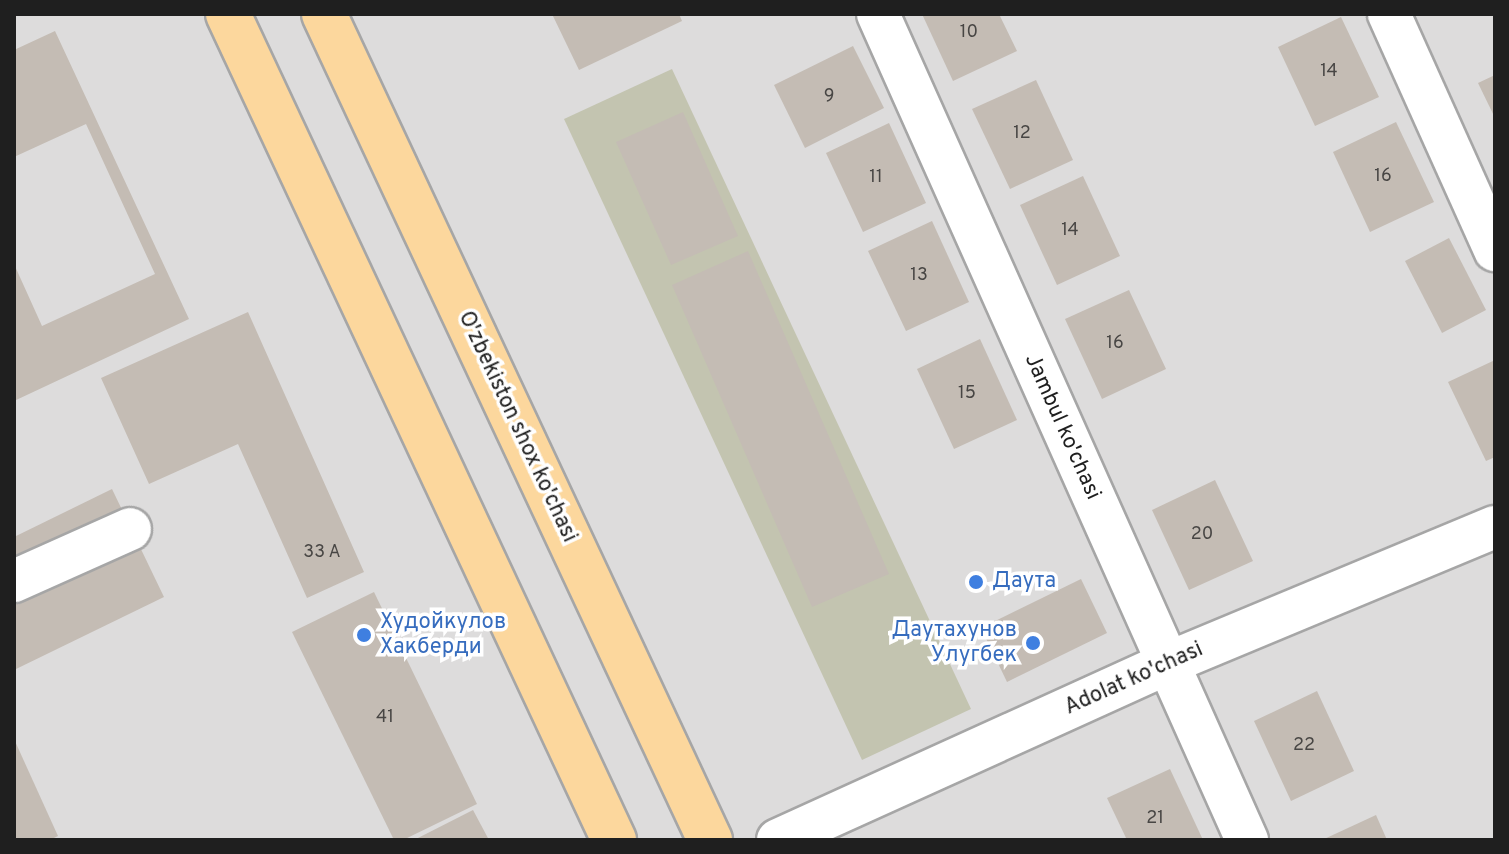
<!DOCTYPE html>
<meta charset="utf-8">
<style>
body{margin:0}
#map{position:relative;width:1509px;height:854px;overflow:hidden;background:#f0ece5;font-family:Overpass,sans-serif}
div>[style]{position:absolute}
.residential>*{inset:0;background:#dddcdc}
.construction>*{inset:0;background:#c3c4b0}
.building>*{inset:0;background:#c4bcb4}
.roads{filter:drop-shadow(2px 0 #a6a6a6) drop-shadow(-2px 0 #a6a6a6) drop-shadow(0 2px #a6a6a6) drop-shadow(0 -2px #a6a6a6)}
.minor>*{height:42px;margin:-21px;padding:0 21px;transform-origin:21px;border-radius:21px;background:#fff}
.primary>*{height:44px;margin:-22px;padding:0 22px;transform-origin:22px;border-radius:22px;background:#fcd79d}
.dots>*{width:22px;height:22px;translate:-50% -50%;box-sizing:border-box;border:4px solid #fff;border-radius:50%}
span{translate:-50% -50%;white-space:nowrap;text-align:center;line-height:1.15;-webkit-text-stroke:7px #fff;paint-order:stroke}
.number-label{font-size:18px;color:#484644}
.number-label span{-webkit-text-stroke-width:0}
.street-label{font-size:22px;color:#1f1f1f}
.shop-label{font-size:22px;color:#366cbe}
.left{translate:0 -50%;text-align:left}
.right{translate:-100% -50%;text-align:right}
.frame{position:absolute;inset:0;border:16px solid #1f1f1f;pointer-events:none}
</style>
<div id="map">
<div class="residential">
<i style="clip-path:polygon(14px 14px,1495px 14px,1495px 840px,14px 840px)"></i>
</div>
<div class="construction">
<i style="clip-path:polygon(672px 69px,971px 709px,862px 760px,564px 119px)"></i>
</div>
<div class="building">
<i style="clip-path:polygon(552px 14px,679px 14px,682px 21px,579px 70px)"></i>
<i style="clip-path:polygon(922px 14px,999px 14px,1017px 51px,953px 81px)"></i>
<i style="clip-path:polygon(1341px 17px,1379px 97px,1315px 126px,1278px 47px)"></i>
<i style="clip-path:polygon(55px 31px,189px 319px,14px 401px,14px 264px,42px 326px,155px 274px,86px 124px,14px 157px,14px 50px)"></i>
<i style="clip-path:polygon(853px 46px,884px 108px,805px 148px,774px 85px)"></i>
<i style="clip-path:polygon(1495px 75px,1495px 118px,1478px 83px)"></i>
<i style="clip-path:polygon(1036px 80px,1073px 160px,1010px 189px,972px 109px)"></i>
<i style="clip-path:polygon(683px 112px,738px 236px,671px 265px,616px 142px)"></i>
<i style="clip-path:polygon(1396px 122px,1434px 202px,1370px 232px,1333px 152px)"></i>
<i style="clip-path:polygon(889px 123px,926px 203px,863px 232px,826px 153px)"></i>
<i style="clip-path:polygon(1083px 176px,1120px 256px,1057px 285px,1020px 205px)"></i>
<i style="clip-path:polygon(932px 221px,969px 302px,906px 331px,868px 251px)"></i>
<i style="clip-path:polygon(1449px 238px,1486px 310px,1442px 333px,1405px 261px)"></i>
<i style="clip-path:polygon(748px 251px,889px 574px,812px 607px,672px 285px)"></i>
<i style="clip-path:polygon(1129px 290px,1166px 369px,1102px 399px,1065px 319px)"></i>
<i style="clip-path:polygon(248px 312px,364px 572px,307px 598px,238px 444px,149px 484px,101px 378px)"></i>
<i style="clip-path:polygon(980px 339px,1017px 420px,954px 449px,917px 369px)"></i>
<i style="clip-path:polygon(1495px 360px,1495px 457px,1486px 461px,1448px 382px)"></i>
<i style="clip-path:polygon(1215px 480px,1253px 561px,1189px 590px,1152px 510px)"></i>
<i style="clip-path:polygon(112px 489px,164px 597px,14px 670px,14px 537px)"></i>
<i style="clip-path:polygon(1081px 579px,1107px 633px,1007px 682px,981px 628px)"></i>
<i style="clip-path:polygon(374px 592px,477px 804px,403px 840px,394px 840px,292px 632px)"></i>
<i style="clip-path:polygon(1317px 691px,1354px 771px,1291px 801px,1254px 721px)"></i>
<i style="clip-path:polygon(14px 739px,58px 836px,50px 840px,14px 840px)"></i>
<i style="clip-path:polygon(1170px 769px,1203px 840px,1127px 840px,1107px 798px)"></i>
<i style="clip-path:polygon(473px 810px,489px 840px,414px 840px)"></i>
<i style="clip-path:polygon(1376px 815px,1387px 840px,1322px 840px)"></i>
</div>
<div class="roads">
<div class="minor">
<i style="left:878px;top:14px;width:905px;rotate:65.93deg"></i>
<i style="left:1389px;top:14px;width:259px;rotate:65.8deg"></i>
<i style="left:14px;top:581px;width:127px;rotate:-24.1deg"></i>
<i style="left:778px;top:840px;width:428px;rotate:-24.4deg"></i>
<i style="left:1168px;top:663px;width:354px;rotate:-22.6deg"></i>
</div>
<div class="primary">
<i style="left:228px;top:14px;width:912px;rotate:64.95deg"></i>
<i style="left:324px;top:14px;width:912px;rotate:64.95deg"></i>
</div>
</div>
<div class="dots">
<i style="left:976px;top:582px;background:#3f7fe0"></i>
<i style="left:364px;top:635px;background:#3f7fe0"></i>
<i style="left:1033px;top:643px;background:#3f7fe0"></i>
</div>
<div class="number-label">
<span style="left:969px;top:33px">10</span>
<span style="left:1329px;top:72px">14</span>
<span style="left:829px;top:97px">9</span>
<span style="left:1022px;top:134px">12</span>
<span style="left:1383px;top:177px">16</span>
<span style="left:876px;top:178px">11</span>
<span style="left:1070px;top:231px">14</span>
<span style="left:919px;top:276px">13</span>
<span style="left:1115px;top:344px">16</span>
<span style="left:967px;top:394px">15</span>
<span style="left:1202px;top:535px">20</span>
<span style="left:322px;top:553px">33 А</span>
<span style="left:385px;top:718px">41</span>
<span style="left:1304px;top:746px">22</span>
<span style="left:1155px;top:819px">21</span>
</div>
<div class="street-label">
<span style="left:517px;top:427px;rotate:65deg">O'zbekiston shox ko'chasi</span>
<span style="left:1062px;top:427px;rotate:66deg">Jambul ko'chasi</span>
<span style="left:1134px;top:679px;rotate:-24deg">Adolat ko'chasi</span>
</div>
<div class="shop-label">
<span class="left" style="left:992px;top:582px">Даута</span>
<span class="left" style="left:380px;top:635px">Худойкулов<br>Хакберди</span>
<span class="right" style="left:1017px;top:643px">Даутахунов<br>Улугбек</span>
</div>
<div class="frame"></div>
</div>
